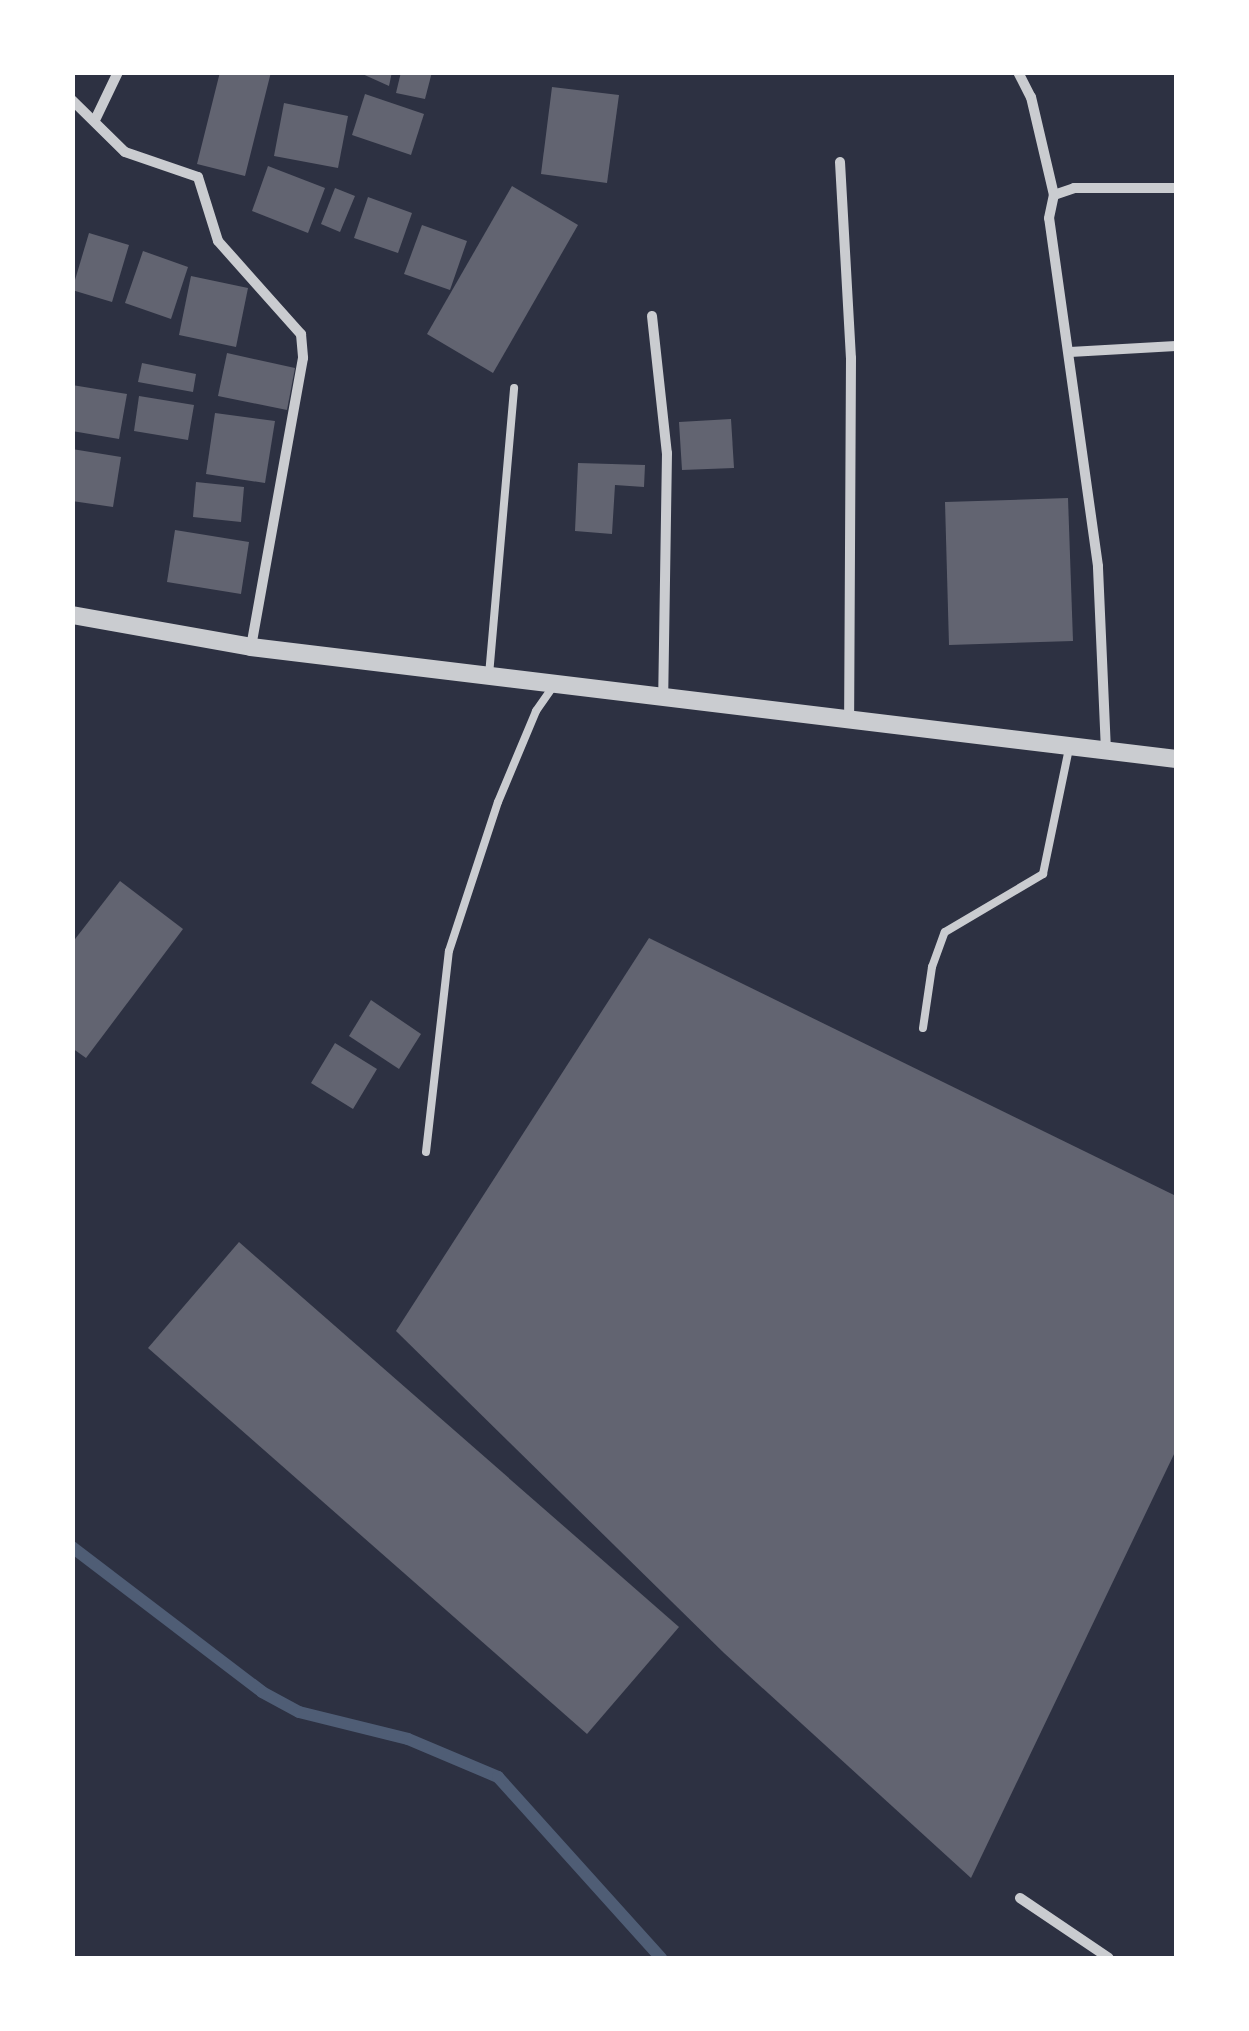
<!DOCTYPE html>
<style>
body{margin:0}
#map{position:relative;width:1249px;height:2031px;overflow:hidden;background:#2d3142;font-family:Quicksand,sans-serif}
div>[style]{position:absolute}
.stream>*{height:12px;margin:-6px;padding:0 6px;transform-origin:6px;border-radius:6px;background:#4f5d75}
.building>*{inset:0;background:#626471}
.service>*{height:8px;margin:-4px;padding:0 4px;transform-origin:4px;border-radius:4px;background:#caccd0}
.minor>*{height:10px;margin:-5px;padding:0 5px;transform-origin:5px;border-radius:5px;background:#caccd0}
.tertiary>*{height:18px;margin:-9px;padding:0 9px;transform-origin:9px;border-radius:9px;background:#caccd0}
span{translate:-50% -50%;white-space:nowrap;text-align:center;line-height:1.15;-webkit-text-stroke:10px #fff;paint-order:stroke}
.frame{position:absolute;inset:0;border:75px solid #fff;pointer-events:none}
</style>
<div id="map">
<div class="stream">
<i style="left:72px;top:1547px;width:239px;rotate:37.3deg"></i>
<i style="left:262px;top:1692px;width:42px;rotate:28.4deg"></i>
<i style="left:299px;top:1712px;width:112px;rotate:13.9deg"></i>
<i style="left:408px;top:1739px;width:98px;rotate:22.9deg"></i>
<i style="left:498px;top:1777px;width:244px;rotate:48deg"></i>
</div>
<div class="building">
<i style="clip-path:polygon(220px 72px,271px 72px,245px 176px,197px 164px)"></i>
<i style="clip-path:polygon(358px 72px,392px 72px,389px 86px)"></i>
<i style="clip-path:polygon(401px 72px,432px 72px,425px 99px,396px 93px)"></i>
<i style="clip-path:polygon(552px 87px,619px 95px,607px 183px,541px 174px)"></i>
<i style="clip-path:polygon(365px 94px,424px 114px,411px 155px,352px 135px)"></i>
<i style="clip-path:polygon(284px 103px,348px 116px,338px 168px,274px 156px)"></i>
<i style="clip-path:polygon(268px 166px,325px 188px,308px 233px,252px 211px)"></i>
<i style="clip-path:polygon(512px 186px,578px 225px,493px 373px,427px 334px)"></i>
<i style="clip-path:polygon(335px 188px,355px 196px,340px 232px,321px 224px)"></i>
<i style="clip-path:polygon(368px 197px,412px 213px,398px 253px,354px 238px)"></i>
<i style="clip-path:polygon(422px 225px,467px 241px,450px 290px,404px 274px)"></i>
<i style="clip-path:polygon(89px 233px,129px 245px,112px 302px,72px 290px)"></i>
<i style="clip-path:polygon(143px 251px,188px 267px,171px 319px,125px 303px)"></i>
<i style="clip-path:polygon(191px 276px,248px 288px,236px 347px,179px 335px)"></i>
<i style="clip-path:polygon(227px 353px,295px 368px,287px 410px,218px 396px)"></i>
<i style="clip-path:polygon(142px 363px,196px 374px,193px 392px,138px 382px)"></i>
<i style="clip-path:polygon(72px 385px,127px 394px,119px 439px,72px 431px)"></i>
<i style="clip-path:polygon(139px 396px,194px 405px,188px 440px,134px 431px)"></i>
<i style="clip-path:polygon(215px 413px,275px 421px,265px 483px,206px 474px)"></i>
<i style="clip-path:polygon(731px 419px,734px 468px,682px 470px,679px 422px)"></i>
<i style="clip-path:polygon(72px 449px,121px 457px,113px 507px,72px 501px)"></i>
<i style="clip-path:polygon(578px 463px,645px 465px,644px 487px,615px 485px,612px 534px,575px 531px)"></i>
<i style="clip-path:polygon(196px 482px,244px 487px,241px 522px,193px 517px)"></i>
<i style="clip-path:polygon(1068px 498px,1073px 641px,949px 645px,945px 502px)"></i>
<i style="clip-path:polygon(175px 530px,249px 542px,241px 594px,167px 582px)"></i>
<i style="clip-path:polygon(120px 881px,183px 929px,86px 1058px,72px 1048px,72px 943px)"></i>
<i style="clip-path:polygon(649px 938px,1176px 1196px,1176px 1450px,971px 1878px,724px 1653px,396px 1331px)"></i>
<i style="clip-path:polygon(371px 1000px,421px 1034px,399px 1069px,349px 1036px)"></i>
<i style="clip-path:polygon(335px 1043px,377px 1069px,353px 1109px,311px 1083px)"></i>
<i style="clip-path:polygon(239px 1242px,679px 1627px,587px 1734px,148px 1348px)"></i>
</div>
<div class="service">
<i style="left:489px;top:675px;width:288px;rotate:-85deg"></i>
<i style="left:923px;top:1028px;width:62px;rotate:-81.6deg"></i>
<i style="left:932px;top:967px;width:37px;rotate:-70deg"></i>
<i style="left:945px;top:932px;width:114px;rotate:-30.6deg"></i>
<i style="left:1043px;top:874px;width:129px;rotate:-78.3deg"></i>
<i style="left:426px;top:1152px;width:202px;rotate:-83.5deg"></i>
<i style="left:449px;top:951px;width:157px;rotate:-71.8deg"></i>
<i style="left:498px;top:802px;width:99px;rotate:-67.3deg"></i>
<i style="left:536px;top:711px;width:32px;rotate:-55deg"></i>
</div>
<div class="minor">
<i style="left:1018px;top:72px;width:28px;rotate:63deg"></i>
<i style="left:1031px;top:97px;width:101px;rotate:76.8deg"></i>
<i style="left:72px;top:100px;width:74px;rotate:44.5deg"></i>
<i style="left:125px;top:152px;width:77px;rotate:18.9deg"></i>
<i style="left:198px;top:177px;width:67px;rotate:72.6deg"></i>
<i style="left:218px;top:241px;width:125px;rotate:48.3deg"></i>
<i style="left:301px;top:334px;width:24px;rotate:85deg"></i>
<i style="left:303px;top:358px;width:294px;rotate:100.2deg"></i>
<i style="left:96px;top:118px;width:51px;rotate:-64.4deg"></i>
<i style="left:840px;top:162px;width:196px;rotate:86.8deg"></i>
<i style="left:851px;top:358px;width:358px;rotate:90.3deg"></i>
<i style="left:652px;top:316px;width:138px;rotate:83.8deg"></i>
<i style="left:667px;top:453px;width:242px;rotate:90.9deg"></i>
<i style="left:1070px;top:352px;width:106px;rotate:-3.2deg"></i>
<i style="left:1106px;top:751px;width:185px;rotate:-92.5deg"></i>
<i style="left:1098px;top:566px;width:351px;rotate:-98deg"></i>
<i style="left:1049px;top:218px;width:24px;rotate:-78deg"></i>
<i style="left:1054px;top:195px;width:21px;rotate:-19deg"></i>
<i style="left:1074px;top:188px;width:102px"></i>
<i style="left:1020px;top:1898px;width:107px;rotate:34deg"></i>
</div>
<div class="tertiary">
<i style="left:72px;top:615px;width:182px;rotate:10.1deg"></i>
<i style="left:251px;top:647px;width:932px;rotate:6.9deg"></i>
</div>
<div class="frame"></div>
</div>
